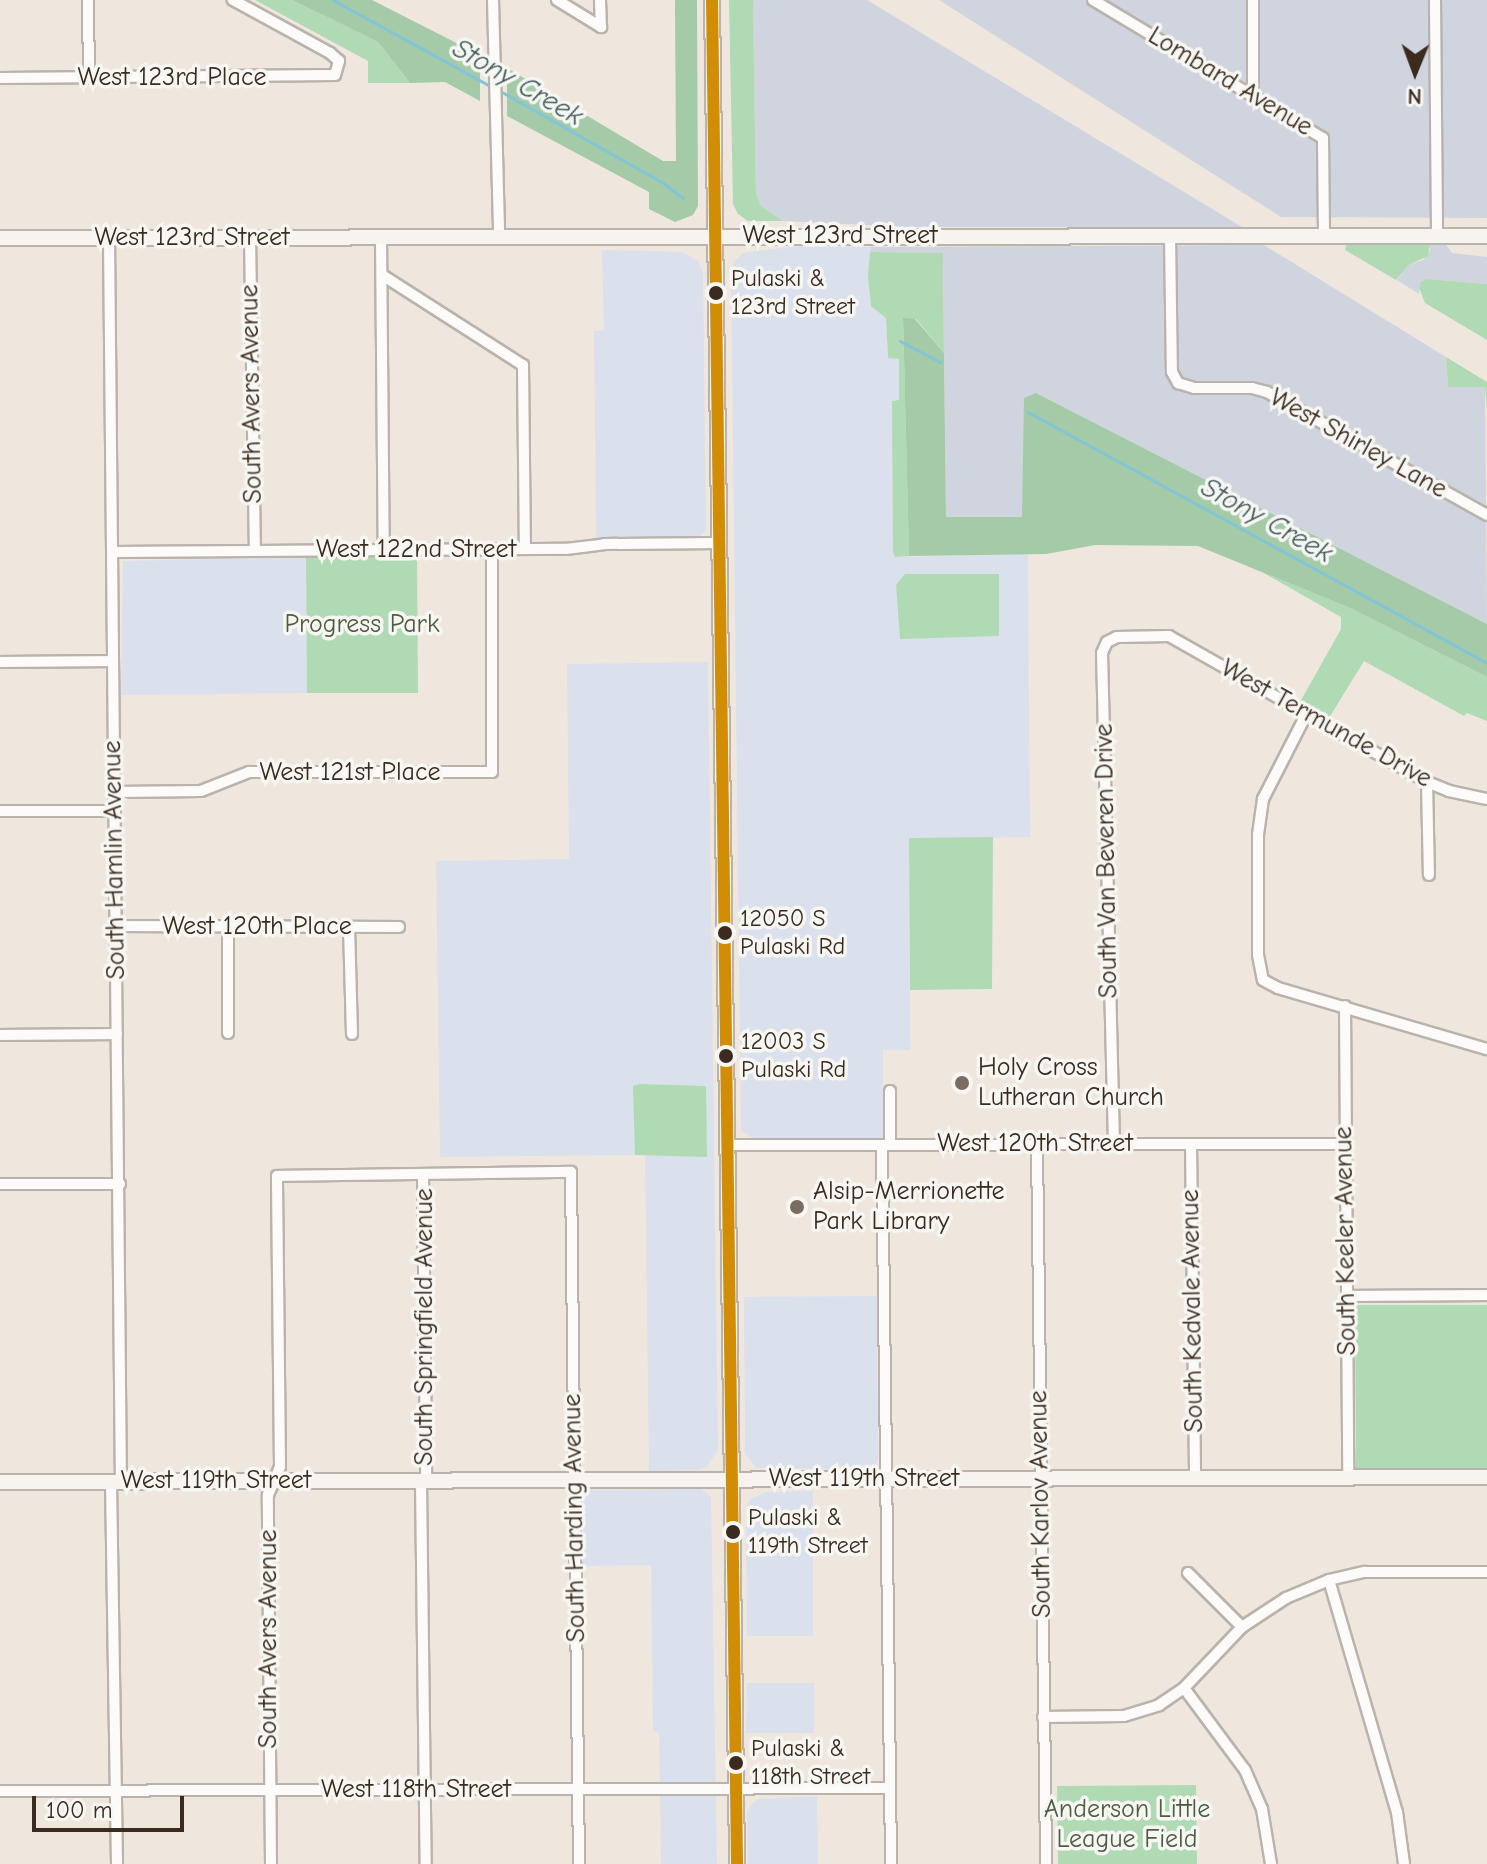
<!DOCTYPE html>
<style>
body{margin:0}
#map{position:relative;width:1487px;height:1864px;overflow:hidden;background:#efe7de;font-family:"Comic Neue",sans-serif}
div>[style]{position:absolute}
.built>*{inset:0;background:#dae1ed}
.industrial>*{inset:0;background:#d0d4de}
.green>*{inset:0;background:#b0dab4}
.forest>*{inset:0;background:#a4caa8}
.stream>*{height:3px;margin:-1.5px;padding:0 1.5px;transform-origin:1.5px;border-radius:1.5px;background:#82c5d6}
.roads{filter:drop-shadow(2px 0 #bab3ac) drop-shadow(-2px 0 #bab3ac) drop-shadow(0 2px #bab3ac) drop-shadow(0 -2px #bab3ac)}
.street>*{height:10px;margin:-5px;padding:0 5px;transform-origin:5px;border-radius:5px;background:#fdfbfa}
.secondary>*{height:14px;margin:-7px;padding:0 7px;transform-origin:7px;border-radius:7px;background:#f7f3ef}
.bus-1>*{height:12px;margin:-6px;padding:0 6px;transform-origin:6px;border-radius:6px;background:#d18d06}
.dots>*{width:22px;height:22px;translate:-50% -50%;box-sizing:border-box;border:4px solid #f6f6f2;border-radius:50%}
span{translate:-50% -50%;white-space:nowrap;text-align:center;line-height:1.15;-webkit-text-stroke:7px #f6f6f2;paint-order:stroke}
.bus-label{font-size:24px;color:#3b2a1e}
.left{translate:0 -50%;text-align:left}
.street-label{font-size:26px;color:#3b2a1e}
.park-label{font-size:26px;color:#4f5c41}
.poi-label{font-size:26px;color:#3b2a1e}
.water-label{font-size:28px;color:#435b5d;font-style:italic}
.north{position:absolute;left:1375px;top:32px;width:80px;height:80px;-webkit-text-stroke:6px #f6f6f2;paint-order:stroke;rotate:181deg;font-size:22px;font-weight:700;line-height:32px;text-align:center;color:#3b2a1e}
.north::after{content:'';display:block;margin:auto;width:28px;height:36px;background:#3b2a1e;clip-path:polygon(50% 0,100% 100%,50% 72%,0 100%)}
.scale{position:absolute;left:32px;top:1796px;width:152px;height:36px;box-sizing:border-box;border:4px solid #3b2a1e;border-top:0;padding-left:10px;font-size:24px;line-height:28px;white-space:nowrap;color:#3b2a1e;-webkit-text-stroke:6px #f6f6f2;paint-order:stroke}
</style>
<div id="map">
<div class="built">
<i style="clip-path:polygon(798px 246px,871px 247px,868px 277px,871px 306px,886px 318px,888px 358px,899px 358px,899px 401px,892px 402px,895px 557px,1028px 554px,1030px 837px,909px 839px,910px 1050px,883px 1050px,883px 1140px,754px 1139px,741px 1130px,731px 277px,734px 262px,743px 253px)"></i>
<i style="clip-path:polygon(602px 250px,683px 252px,698px 261px,703px 271px,706px 530px,699px 537px,596px 539px,594px 331px,604px 330px)"></i>
<i style="clip-path:polygon(306px 557px,307px 693px,121px 695px,123px 561px)"></i>
<i style="clip-path:polygon(708px 662px,718px 1450px,707px 1467px,697px 1470px,649px 1471px,645px 1155px,440px 1157px,436px 861px,569px 859px,567px 664px)"></i>
<i style="clip-path:polygon(877px 1296px,878px 1460px,875px 1466px,869px 1470px,756px 1468px,745px 1453px,744px 1297px)"></i>
<i style="clip-path:polygon(701px 1489px,711px 1497px,717px 1864px,661px 1864px,659px 1732px,653px 1731px,651px 1565px,580px 1566px,578px 1490px)"></i>
<i style="clip-path:polygon(813px 1491px,813px 1636px,747px 1636px,746px 1509px,749px 1500px,765px 1492px)"></i>
<i style="clip-path:polygon(747px 1683px,814px 1683px,814px 1733px,746px 1733px)"></i>
<i style="clip-path:polygon(817px 1796px,818px 1864px,748px 1864px,747px 1812px,752px 1804px,758px 1799px)"></i>
</div>
<div class="industrial">
<i style="clip-path:polygon(753px 0,867px 0,1242px 227px,906px 227px,783px 221px,761px 206px,756px 195px)"></i>
<i style="clip-path:polygon(939px 0,1487px 0,1487px 218px,1281px 217px)"></i>
<i style="clip-path:polygon(1430px 244px,1446px 245px,1452px 253px,1487px 257px,1487px 284px,1428px 279px,1419px 288px,1419px 294px,1397px 280px,1409px 265px,1423px 260px,1430px 251px)"></i>
<i style="clip-path:polygon(1264px 245px,1446px 357px,1448px 387px,1485px 387px,1487px 624px,1036px 393px,1022px 517px,946px 517px,943px 253px,870px 252px,871px 247px)"></i>
</div>
<div class="green">
<i style="clip-path:polygon(255px 0,292px 0,378px 42px,410px 83px,368px 83px,368px 61px)"></i>
<i style="clip-path:polygon(729px 0,753px 0,756px 194px,761px 206px,783px 221px,748px 221px,738px 214px,733px 204px)"></i>
<i style="clip-path:polygon(1430px 244px,1428px 256px,1409px 265px,1396px 280px,1345px 250px,1346px 245px)"></i>
<i style="clip-path:polygon(870px 252px,943px 253px,944px 353px,916px 319px,903px 319px,909px 556px,895px 557px,893px 552px,892px 401px,899px 400px,899px 359px,888px 358px,886px 318px,871px 306px,868px 277px)"></i>
<i style="clip-path:polygon(1428px 279px,1487px 284px,1487px 340px,1425px 303px,1419px 288px,1421px 282px)"></i>
<i style="clip-path:polygon(1446px 357px,1487px 382px,1487px 408px,1485px 387px,1448px 387px)"></i>
<i style="clip-path:polygon(417px 556px,418px 693px,307px 693px,306px 557px)"></i>
<i style="clip-path:polygon(1262px 572px,1350px 608px,1487px 677px,1487px 721px,1467px 713px,1464px 716px,1364px 661px,1329px 718px,1300px 702px,1341px 629px,1341px 617px)"></i>
<i style="clip-path:polygon(905px 574px,999px 574px,999px 636px,900px 639px,896px 585px)"></i>
<i style="clip-path:polygon(993px 837px,992px 989px,910px 990px,909px 838px)"></i>
<i style="clip-path:polygon(640px 1084px,706px 1086px,707px 1157px,635px 1155px,633px 1086px)"></i>
<i style="clip-path:polygon(1355px 1305px,1487px 1305px,1487px 1469px,1356px 1470px)"></i>
<i style="clip-path:polygon(1196px 1785px,1197px 1864px,1058px 1864px,1057px 1786px)"></i>
</div>
<div class="forest">
<i style="clip-path:polygon(292px 0,372px 0,480px 55px,480px 101px,445px 82px,410px 83px,378px 42px)"></i>
<i style="clip-path:polygon(675px 0,697px 0,698px 206px,693px 215px,675px 222px,649px 209px,649px 192px,507px 116px,507px 68px,663px 161px,676px 161px)"></i>
<i style="clip-path:polygon(903px 318px,915px 319px,944px 353px,946px 517px,1022px 517px,1024px 398px,1036px 393px,1487px 624px,1487px 677px,1350px 608px,1198px 546px,1095px 545px,1046px 554px,909px 556px)"></i>
</div>
<div class="stream">
<i style="left:333px;top:0;width:183px;rotate:28.7deg"></i>
<i style="left:500px;top:91px;width:187px;rotate:29.4deg"></i>
<i style="left:663px;top:183px;width:25px;rotate:37deg"></i>
<i style="left:900px;top:341px;width:45px;rotate:27.7deg"></i>
<i style="left:1028px;top:412px;width:523px;rotate:28.67deg"></i>
</div>
<div class="roads">
<div class="street">
<i style="left:88px;top:0;width:78px;rotate:89.3deg"></i>
<i style="left:493px;top:0;width:237px;rotate:88.5deg"></i>
<i style="left:557px;top:0;width:52px;rotate:31.5deg"></i>
<i style="left:600px;top:0;width:27px;rotate:88deg"></i>
<i style="left:1093px;top:0;width:268px;rotate:31deg"></i>
<i style="left:1323px;top:138px;width:99px;rotate:89.4deg"></i>
<i style="left:1253px;top:0;width:95px;rotate:90deg"></i>
<i style="left:1435px;top:0;width:236px;rotate:89.5deg"></i>
<i style="left:0;top:78px;width:335px;rotate:-0.5deg"></i>
<i style="left:335px;top:75px;width:15px;rotate:-74deg"></i>
<i style="left:339px;top:61px;width:12px;rotate:-138deg"></i>
<i style="left:330px;top:53px;width:111px;rotate:-151.3deg"></i>
<i style="left:1170px;top:236px;width:136px;rotate:89.2deg"></i>
<i style="left:1172px;top:372px;width:13px;rotate:61deg"></i>
<i style="left:1178px;top:383px;width:17px;rotate:17deg"></i>
<i style="left:1194px;top:388px;width:58px"></i>
<i style="left:1252px;top:388px;width:16px;rotate:15deg"></i>
<i style="left:1267px;top:392px;width:252px;rotate:29.2deg"></i>
<i style="left:250px;top:237px;width:314px;rotate:89.1deg"></i>
<i style="left:381px;top:237px;width:313px;rotate:89.5deg"></i>
<i style="left:109px;top:238px;width:1244px;rotate:89.45deg"></i>
<i style="left:382px;top:275px;width:167px;rotate:32.6deg"></i>
<i style="left:523px;top:365px;width:184px;rotate:89.4deg"></i>
<i style="left:113px;top:552px;width:453px;rotate:-0.4deg"></i>
<i style="left:566px;top:549px;width:38px;rotate:-7deg"></i>
<i style="left:604px;top:544px;width:115px;rotate:-0.5deg"></i>
<i style="left:0;top:662px;width:113px;rotate:-0.5deg"></i>
<i style="left:1307px;top:713px;width:97px;rotate:117.1deg"></i>
<i style="left:1263px;top:799px;width:36px;rotate:98deg"></i>
<i style="left:1258px;top:835px;width:120px;rotate:90deg"></i>
<i style="left:1258px;top:955px;width:25px;rotate:79deg"></i>
<i style="left:1263px;top:980px;width:17px;rotate:28deg"></i>
<i style="left:1278px;top:988px;width:218px;rotate:16.3deg"></i>
<i style="left:1427px;top:782px;width:93px;rotate:88.8deg"></i>
<i style="left:115px;top:792px;width:86px;rotate:-0.7deg"></i>
<i style="left:201px;top:791px;width:52px;rotate:-21.6deg"></i>
<i style="left:249px;top:772px;width:243px"></i>
<i style="left:492px;top:772px;width:223px;rotate:-90deg"></i>
<i style="left:0;top:811px;width:115px"></i>
<i style="left:116px;top:926px;width:283px;rotate:0.2deg"></i>
<i style="left:349px;top:927px;width:107px;rotate:88.4deg"></i>
<i style="left:228px;top:928px;width:105px;rotate:90deg"></i>
<i style="left:1345px;top:1006px;width:470px;rotate:89.6deg"></i>
<i style="left:0;top:1035px;width:117px;rotate:-0.5deg"></i>
<i style="left:890px;top:1091px;width:54px;rotate:90deg"></i>
<i style="left:1037px;top:1144px;width:720px;rotate:89.28deg"></i>
<i style="left:1114px;top:1144px;width:491px;rotate:-91.4deg"></i>
<i style="left:1102px;top:653px;width:12px;rotate:-66deg"></i>
<i style="left:1107px;top:642px;width:11px;rotate:-27deg"></i>
<i style="left:1117px;top:637px;width:52px;rotate:-1.1deg"></i>
<i style="left:1169px;top:636px;width:296px;rotate:29.5deg"></i>
<i style="left:1427px;top:782px;width:24px;rotate:22deg"></i>
<i style="left:1449px;top:791px;width:39px;rotate:12deg"></i>
<i style="left:1191px;top:1144px;width:334px;rotate:89.3deg"></i>
<i style="left:727px;top:1145px;width:616px;rotate:-0.09deg"></i>
<i style="left:882px;top:1145px;width:719px;rotate:89.28deg"></i>
<i style="left:423px;top:1174px;width:307px;rotate:89.4deg"></i>
<i style="left:0;top:1184px;width:120px"></i>
<i style="left:1347px;top:1296px;width:140px;rotate:-0.4deg"></i>
<i style="left:421px;top:1481px;width:383px;rotate:89.3deg"></i>
<i style="left:111px;top:1482px;width:382px;rotate:89.1deg"></i>
<i style="left:1188px;top:1573px;width:76px;rotate:45deg"></i>
<i style="left:1329px;top:1580px;width:242px;rotate:73.7deg"></i>
<i style="left:1397px;top:1812px;width:52px;rotate:82.3deg"></i>
<i style="left:1184px;top:1688px;width:102px;rotate:53.4deg"></i>
<i style="left:1245px;top:1770px;width:43px;rotate:66.4deg"></i>
<i style="left:1262px;top:1809px;width:56px;rotate:80.7deg"></i>
<i style="left:1043px;top:1717px;width:81px;rotate:-0.7deg"></i>
<i style="left:1124px;top:1716px;width:37px;rotate:-17deg"></i>
<i style="left:1159px;top:1705px;width:30px;rotate:-34deg"></i>
<i style="left:1184px;top:1688px;width:84px;rotate:-46.4deg"></i>
<i style="left:1242px;top:1627px;width:53px;rotate:-33.4deg"></i>
<i style="left:1286px;top:1598px;width:47px;rotate:-22.7deg"></i>
<i style="left:1329px;top:1580px;width:37px;rotate:-13deg"></i>
<i style="left:1365px;top:1572px;width:122px"></i>
<i style="left:0;top:1791px;width:890px;rotate:-0.19deg"></i>
<i style="left:271px;top:1864px;width:369px;rotate:-90.5deg"></i>
<i style="left:268px;top:1495px;width:30px;rotate:-67deg"></i>
<i style="left:280px;top:1467px;width:291px;rotate:-90.6deg"></i>
<i style="left:277px;top:1176px;width:294px;rotate:-0.8deg"></i>
<i style="left:571px;top:1172px;width:692px;rotate:89.34deg"></i>
</div>
<div class="secondary">
<i style="left:712px;top:0;width:1864px;rotate:89.23deg"></i>
<i style="left:0;top:238px;width:1487px;rotate:-0.08deg"></i>
<i style="left:0;top:1482px;width:1487px;rotate:-0.19deg"></i>
</div>
</div>
<div class="bus-1">
<i style="left:712px;top:0;width:1864px;rotate:89.23deg"></i>
</div>
<div class="dots">
<i style="left:716px;top:293px;background:#3b2a1e"></i>
<i style="left:725px;top:933px;background:#3b2a1e"></i>
<i style="left:726px;top:1056px;background:#3b2a1e"></i>
<i style="left:962px;top:1083px;background:#7a6c61"></i>
<i style="left:797px;top:1207px;background:#7a6c61"></i>
<i style="left:733px;top:1532px;background:#3b2a1e"></i>
<i style="left:736px;top:1763px;background:#3b2a1e"></i>
</div>
<div class="bus-label">
<span class="left" style="left:731px;top:293px">Pulaski &amp;<br>123rd Street</span>
<span class="left" style="left:740px;top:933px">12050 S<br>Pulaski Rd</span>
<span class="left" style="left:741px;top:1056px">12003 S<br>Pulaski Rd</span>
<span class="left" style="left:748px;top:1532px">Pulaski &amp;<br>119th Street</span>
<span class="left" style="left:751px;top:1763px">Pulaski &amp;<br>118th Street</span>
</div>
<div class="street-label">
<span style="left:172px;top:78px">West 123rd Place</span>
<span style="left:1230px;top:82px;rotate:31deg">Lombard Avenue</span>
<span style="left:840px;top:236px">West 123rd Street</span>
<span style="left:192px;top:238px">West 123rd Street</span>
<span style="left:252px;top:394px;rotate:-91deg">South Avers Avenue</span>
<span style="left:1358px;top:444px;rotate:29deg">West Shirley Lane</span>
<span style="left:416px;top:550px">West 122nd Street</span>
<span style="left:1326px;top:724px;rotate:29deg">West Termunde Drive</span>
<span style="left:350px;top:773px">West 121st Place</span>
<span style="left:115px;top:860px;rotate:-91deg">South Hamlin Avenue</span>
<span style="left:1107px;top:861px;rotate:-91deg">South Van Beveren Drive</span>
<span style="left:257px;top:927px">West 120th Place</span>
<span style="left:1035px;top:1144px">West 120th Street</span>
<span style="left:1346px;top:1241px;rotate:-91deg">South Keeler Avenue</span>
<span style="left:1193px;top:1311px;rotate:-91deg">South Kedvale Avenue</span>
<span style="left:425px;top:1327px;rotate:-90deg">South Springfield Avenue</span>
<span style="left:864px;top:1479px">West 119th Street</span>
<span style="left:216px;top:1481px">West 119th Street</span>
<span style="left:1041px;top:1504px;rotate:-91deg">South Karlov Avenue</span>
<span style="left:575px;top:1518px;rotate:-91deg">South Harding Avenue</span>
<span style="left:269px;top:1639px;rotate:-90deg">South Avers Avenue</span>
<span style="left:416px;top:1790px">West 118th Street</span>
</div>
<div class="park-label">
<span style="left:362px;top:625px">Progress Park</span>
<span style="left:1127px;top:1825px">Anderson Little<br>League Field</span>
</div>
<div class="poi-label">
<span class="left" style="left:978px;top:1083px">Holy Cross<br>Lutheran Church</span>
<span class="left" style="left:813px;top:1207px">Alsip-Merrionette<br>Park Library</span>
</div>
<div class="water-label">
<span style="left:518px;top:82px;rotate:30deg">Stony Creek</span>
<span style="left:1267px;top:520px;rotate:29deg">Stony Creek</span>
</div>
<div class="north">N</div>
<div class="scale">100 m</div>
</div>
